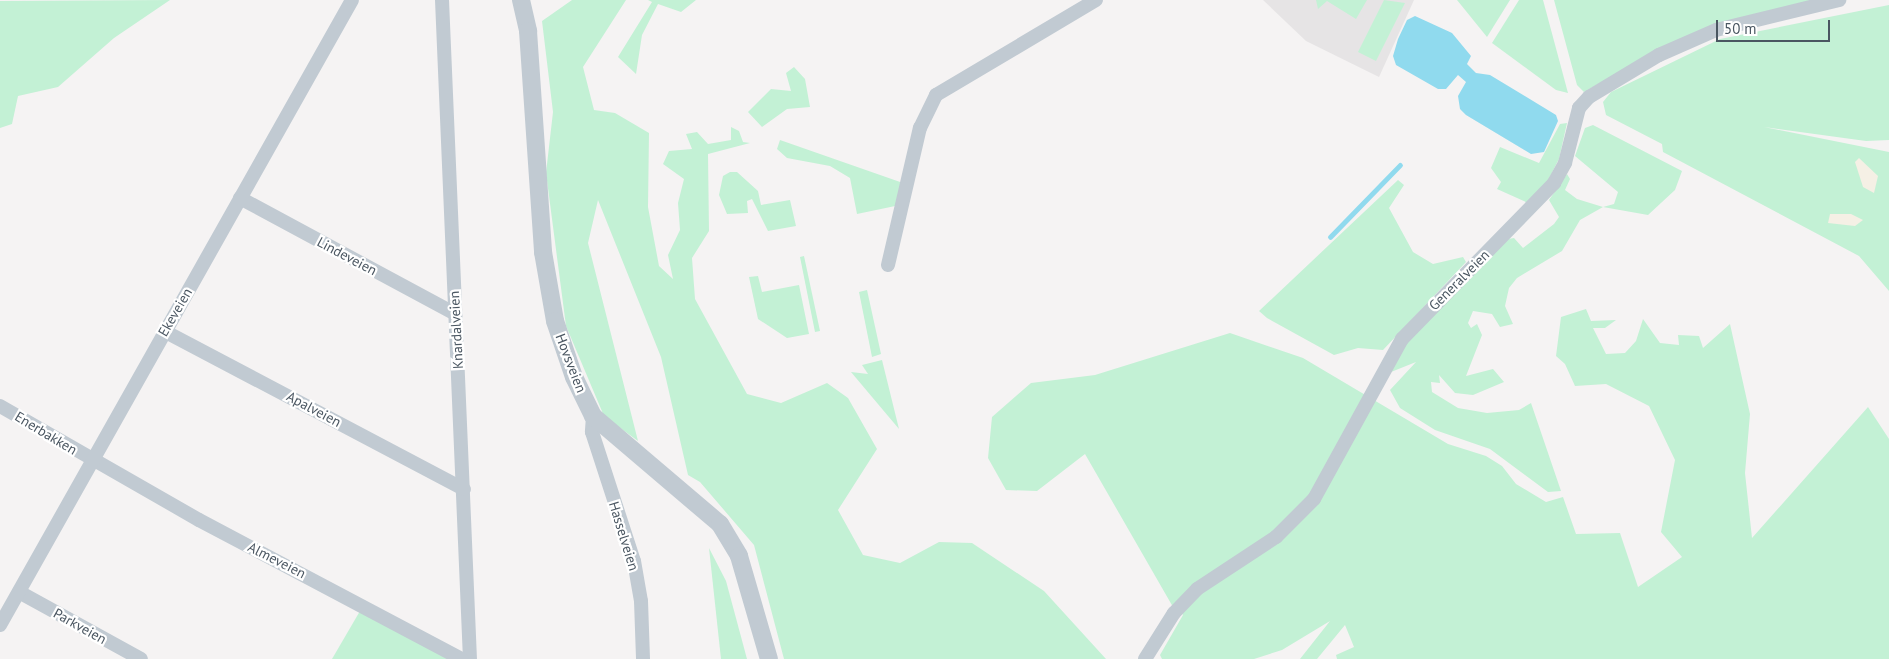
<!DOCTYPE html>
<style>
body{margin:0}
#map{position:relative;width:1889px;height:659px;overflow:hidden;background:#f5f3f3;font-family:"PT Sans",sans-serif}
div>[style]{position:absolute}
.education>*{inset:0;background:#e6e4e5}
.green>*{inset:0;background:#c3f1d5}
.sand>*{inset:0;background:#f5f0e5}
.water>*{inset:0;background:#90daee}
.stream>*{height:4.5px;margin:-2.25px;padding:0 2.25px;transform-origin:2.25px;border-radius:2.25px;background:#90daee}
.minor>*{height:14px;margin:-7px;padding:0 7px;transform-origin:7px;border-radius:7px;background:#c1cad2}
.tertiary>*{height:18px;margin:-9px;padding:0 9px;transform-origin:9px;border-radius:9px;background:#c1cad2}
span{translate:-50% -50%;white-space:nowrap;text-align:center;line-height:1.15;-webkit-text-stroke:4.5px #fff;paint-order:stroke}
.street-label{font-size:14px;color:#4a5661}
.scale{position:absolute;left:1716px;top:20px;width:114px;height:22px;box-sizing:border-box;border:2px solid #4a5661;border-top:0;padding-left:6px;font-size:15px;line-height:18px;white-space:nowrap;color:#4a5661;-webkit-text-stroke:4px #fff;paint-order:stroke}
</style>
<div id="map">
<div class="education">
<i style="clip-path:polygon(1263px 0,1414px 0,1379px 77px,1306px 41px)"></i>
</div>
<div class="green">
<i style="clip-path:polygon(170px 0,114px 38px,58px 87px,18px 96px,12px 124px,0 128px,0 1px)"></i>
<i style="clip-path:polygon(572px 0,626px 0,583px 67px,594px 110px,615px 113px,649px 133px,648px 207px,659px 266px,673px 279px,668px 255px,680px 230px,678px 203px,684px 179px,663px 164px,669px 151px,692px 149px,686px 134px,697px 132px,708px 144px,731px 140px,731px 127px,739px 131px,743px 142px,750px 143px,708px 154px,709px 231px,692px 258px,695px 299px,747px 394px,781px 403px,827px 383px,848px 398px,877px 449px,838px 510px,863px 555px,900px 563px,939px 542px,972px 543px,1044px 591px,1106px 659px,784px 659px,754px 545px,700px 482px,688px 475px,661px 357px,598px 200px,588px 243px,638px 441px,604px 416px,566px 326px,546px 173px,553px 112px,542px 21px)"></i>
<i style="clip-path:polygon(648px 0,696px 0,681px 12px,658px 4px,642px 35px,636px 74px,618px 57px,652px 2px)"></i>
<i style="clip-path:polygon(1316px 0,1367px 0,1356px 19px,1327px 1px,1318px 9px)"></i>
<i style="clip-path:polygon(1384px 0,1405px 3px,1376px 61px,1358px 52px)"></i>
<i style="clip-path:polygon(1457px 0,1510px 0,1487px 37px)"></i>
<i style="clip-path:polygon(1519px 0,1543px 0,1568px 93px,1556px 90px,1492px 43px)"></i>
<i style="clip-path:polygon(1554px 0,1822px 0,1653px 53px,1584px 92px,1577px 85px)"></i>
<i style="clip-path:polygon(1889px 5px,1889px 140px,1866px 141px,1764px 127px,1889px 152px,1889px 291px,1859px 256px,1663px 152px,1662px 144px,1606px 115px,1603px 102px,1611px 92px,1720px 39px)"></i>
<i style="clip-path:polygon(794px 67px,805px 79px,810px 107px,787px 109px,762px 127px,748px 112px,771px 89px,791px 91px,786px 73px)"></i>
<i style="clip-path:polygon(1567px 123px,1559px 159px,1546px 184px,1528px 203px,1497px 189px,1501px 182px,1491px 168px,1500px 147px,1539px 163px,1560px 124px)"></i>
<i style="clip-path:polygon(1593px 125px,1682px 171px,1675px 190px,1648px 215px,1603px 207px,1580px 220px,1562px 251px,1517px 278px,1509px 288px,1505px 306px,1513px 324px,1500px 327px,1492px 314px,1473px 311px,1468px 323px,1471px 328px,1477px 324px,1482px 335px,1466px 376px,1493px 369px,1504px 382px,1473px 395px,1455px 393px,1439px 375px,1440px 383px,1431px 382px,1432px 392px,1458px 408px,1487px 413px,1519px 410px,1531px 403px,1561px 491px,1548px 492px,1490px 449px,1435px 430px,1400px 408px,1390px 390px,1416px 362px,1391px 372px,1407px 342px,1508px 239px,1514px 238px,1523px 248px,1554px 224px,1559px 217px,1549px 200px,1567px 174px,1570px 179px,1565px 190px,1577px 199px,1603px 207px,1614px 204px,1618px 192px,1575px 156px,1585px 128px)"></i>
<i style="clip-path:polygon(780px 140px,903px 183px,900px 205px,857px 214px,850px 178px,830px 166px,787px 158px,777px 149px)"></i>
<i style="clip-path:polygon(730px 172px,737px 172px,758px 191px,761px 205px,790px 200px,796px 226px,768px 231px,752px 199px,747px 201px,748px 213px,727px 214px,719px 195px,723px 176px)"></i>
<i style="clip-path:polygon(1398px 180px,1404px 185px,1389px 208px,1413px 252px,1433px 264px,1463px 257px,1466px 262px,1383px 350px,1358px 348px,1334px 355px,1267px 318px,1259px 311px)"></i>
<i style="clip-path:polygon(804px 256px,820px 331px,815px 332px,800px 257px)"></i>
<i style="clip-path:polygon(758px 276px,762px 292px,799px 285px,809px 334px,787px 338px,758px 319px,749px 277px)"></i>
<i style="clip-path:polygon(867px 290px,881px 354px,872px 357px,859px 292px)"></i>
<i style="clip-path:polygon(1586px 309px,1591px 321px,1616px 320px,1605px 328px,1593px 328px,1606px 354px,1625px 353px,1636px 341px,1643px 319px,1660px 343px,1679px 345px,1678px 335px,1699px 336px,1703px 348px,1730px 324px,1750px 414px,1745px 473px,1752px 538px,1868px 407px,1889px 439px,1889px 659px,1337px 659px,1336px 655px,1354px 647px,1345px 625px,1317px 659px,1300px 659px,1330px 621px,1282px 650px,1254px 659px,1162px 659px,1160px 655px,1183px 615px,1176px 605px,1173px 607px,1085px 454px,1037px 491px,1006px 490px,988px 458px,992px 417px,1031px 383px,1095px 375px,1230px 333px,1303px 358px,1448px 444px,1486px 456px,1502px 466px,1516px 484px,1546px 502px,1563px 497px,1576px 534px,1620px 533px,1638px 587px,1682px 557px,1661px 532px,1675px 460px,1649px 406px,1606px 384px,1575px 386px,1565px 364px,1556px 356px,1561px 317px)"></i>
<i style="clip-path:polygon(882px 360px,899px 429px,851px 372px,868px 374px,862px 365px)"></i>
<i style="clip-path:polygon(709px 548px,726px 581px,747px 659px,721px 659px)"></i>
<i style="clip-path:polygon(360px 611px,451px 659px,332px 659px)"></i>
</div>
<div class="sand">
<i style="clip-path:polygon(1859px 158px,1878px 176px,1874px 193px,1863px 187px,1855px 162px)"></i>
<i style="clip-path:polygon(1830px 214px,1851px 214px,1863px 220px,1855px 226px,1828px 223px)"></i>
</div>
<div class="water">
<i style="clip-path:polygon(1415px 16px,1452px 33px,1471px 56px,1467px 64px,1476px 73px,1490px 75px,1556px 115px,1558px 121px,1544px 152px,1531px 154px,1466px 115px,1460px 109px,1458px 96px,1466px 82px,1458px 75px,1446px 89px,1438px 89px,1396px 65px,1393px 56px,1398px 39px,1407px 20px)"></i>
</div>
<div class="stream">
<i style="left:1330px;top:237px;width:100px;rotate:-45.8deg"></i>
</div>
<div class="minor">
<i style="left:442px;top:0;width:660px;rotate:87.57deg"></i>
<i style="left:240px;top:198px;width:244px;rotate:28.3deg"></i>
<i style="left:888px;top:265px;width:141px;rotate:-76.9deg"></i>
<i style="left:920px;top:128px;width:37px;rotate:-64deg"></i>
<i style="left:936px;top:95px;width:186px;rotate:-30.7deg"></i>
<i style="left:164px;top:331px;width:339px;rotate:27.8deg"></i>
<i style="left:0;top:406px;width:229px;rotate:29.8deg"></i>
<i style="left:199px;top:520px;width:297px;rotate:27.9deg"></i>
<i style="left:593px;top:416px;width:16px;rotate:94deg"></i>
<i style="left:592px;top:432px;width:136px;rotate:72deg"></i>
<i style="left:634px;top:561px;width:41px;rotate:80.1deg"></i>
<i style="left:641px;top:601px;width:58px;rotate:88deg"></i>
<i style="left:19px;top:592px;width:139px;rotate:28.8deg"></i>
<i style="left:0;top:625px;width:717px;rotate:-60.61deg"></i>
<i style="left:1145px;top:659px;width:54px;rotate:-57.8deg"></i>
<i style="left:1174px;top:613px;width:33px;rotate:-46deg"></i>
<i style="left:1197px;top:589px;width:95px;rotate:-33.4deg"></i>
<i style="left:1276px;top:537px;width:54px;rotate:-45deg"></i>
<i style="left:1314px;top:499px;width:183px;rotate:-61.2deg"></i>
<i style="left:1402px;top:339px;width:218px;rotate:-45.7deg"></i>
<i style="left:1554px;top:183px;width:23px;rotate:-61deg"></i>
<i style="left:1565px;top:163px;width:57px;rotate:-75.7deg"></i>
<i style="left:1579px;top:108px;width:15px;rotate:-48deg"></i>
<i style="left:1589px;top:97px;width:82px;rotate:-31deg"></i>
<i style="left:1659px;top:55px;width:62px;rotate:-23.7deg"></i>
<i style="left:1716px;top:30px;width:127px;rotate:-13.7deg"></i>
</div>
<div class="tertiary">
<i style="left:521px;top:0;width:32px;rotate:77deg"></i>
<i style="left:528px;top:31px;width:222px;rotate:86.1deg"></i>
<i style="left:543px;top:252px;width:70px;rotate:80.1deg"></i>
<i style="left:555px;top:321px;width:59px;rotate:71.3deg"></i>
<i style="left:574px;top:377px;width:43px;rotate:64deg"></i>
<i style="left:593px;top:416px;width:167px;rotate:40.4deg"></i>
<i style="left:720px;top:524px;width:37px;rotate:59deg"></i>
<i style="left:739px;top:556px;width:107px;rotate:73.8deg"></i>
</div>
<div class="street-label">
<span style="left:347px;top:256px;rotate:28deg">Lindeveien</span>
<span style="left:1459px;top:280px;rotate:-45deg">Generalveien</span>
<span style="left:175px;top:312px;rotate:-60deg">Ekeveien</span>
<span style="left:456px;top:330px;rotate:-93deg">Knardalveien</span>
<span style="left:571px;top:363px;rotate:69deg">Hovsveien</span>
<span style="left:314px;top:409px;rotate:28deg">Apalveien</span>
<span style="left:46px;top:433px;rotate:31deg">Enerbakken</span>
<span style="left:624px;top:536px;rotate:73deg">Hasselveien</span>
<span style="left:277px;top:560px;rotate:27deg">Almeveien</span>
<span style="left:80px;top:626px;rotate:29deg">Parkveien</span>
</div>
<div class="scale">50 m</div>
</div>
